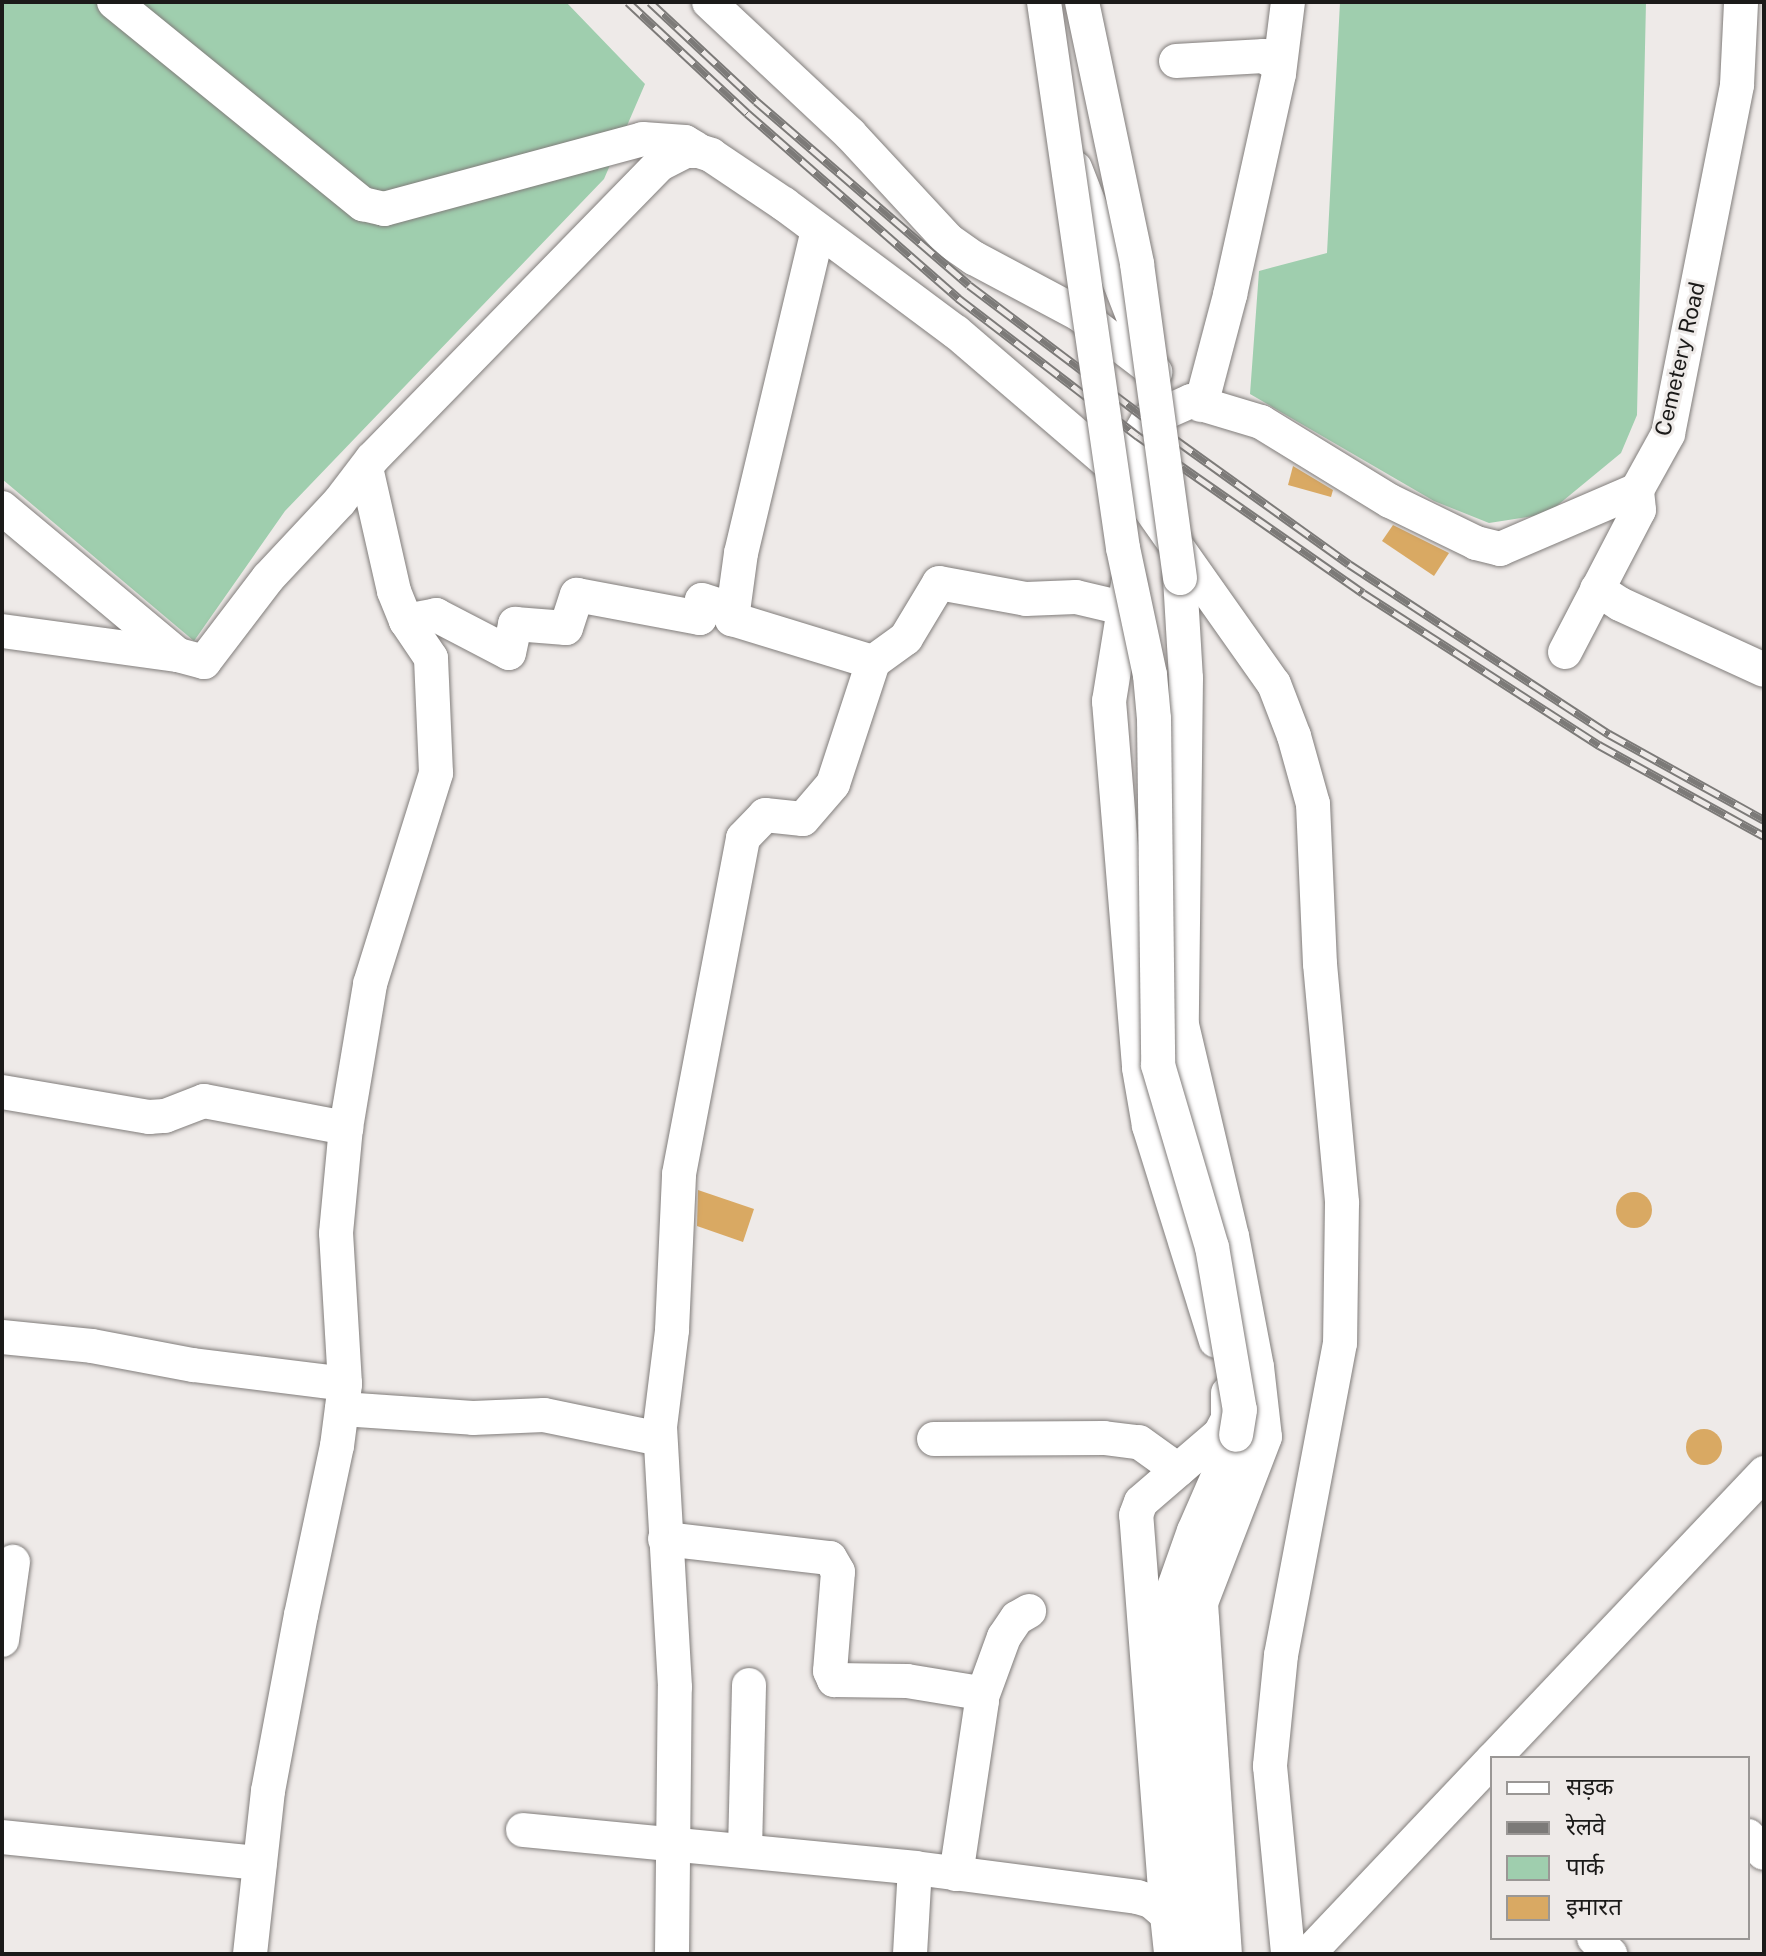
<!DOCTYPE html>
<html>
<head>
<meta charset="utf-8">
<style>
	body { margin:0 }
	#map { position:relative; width:1766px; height:1956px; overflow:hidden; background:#eeeae8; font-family:"Public Sans","Noto Sans Devanagari",sans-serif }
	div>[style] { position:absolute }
	.green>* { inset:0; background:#9fceae }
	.building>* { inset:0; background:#d9a963 }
	.round { border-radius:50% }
	.roads { filter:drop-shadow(0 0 2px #817d7b) drop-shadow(0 0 2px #817d7b) }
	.minor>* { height:34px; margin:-17px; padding:0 17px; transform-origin:17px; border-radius:17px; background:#fff }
	.rail>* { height:9px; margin-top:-4.5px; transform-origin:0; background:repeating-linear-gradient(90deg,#eeeae8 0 18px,#7c7a78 0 36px); box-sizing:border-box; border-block:2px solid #7c7a78 }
	.bridges { filter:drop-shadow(0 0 2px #817d7b) drop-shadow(0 0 2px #817d7b) }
	.minor-bridge>* { height:34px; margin:-17px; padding:0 17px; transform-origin:17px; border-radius:17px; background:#fff }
	span { translate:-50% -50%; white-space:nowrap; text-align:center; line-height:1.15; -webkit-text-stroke:6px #eeeae8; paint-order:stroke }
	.street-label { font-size:22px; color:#1b1a19 }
	.frame { position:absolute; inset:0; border:4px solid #1b1a19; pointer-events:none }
	.legend { position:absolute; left:1490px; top:1756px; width:260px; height:184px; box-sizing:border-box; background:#eeeae8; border:2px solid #9a9795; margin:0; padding:10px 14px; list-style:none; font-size:24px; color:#1b1a19 }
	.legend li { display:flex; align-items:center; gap:16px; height:40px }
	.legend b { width:40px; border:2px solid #9a9795 }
</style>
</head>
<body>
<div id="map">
	<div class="green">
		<div style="clip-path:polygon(2px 2px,566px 2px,645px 84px,604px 179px,285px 511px,194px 641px,2px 479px)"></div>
		<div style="clip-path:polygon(1340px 2px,1646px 2px,1637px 415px,1621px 453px,1547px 514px,1489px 523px,1434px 501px,1250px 394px,1259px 271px,1327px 253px)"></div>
	</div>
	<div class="building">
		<div style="clip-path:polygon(1293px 466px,1333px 490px,1331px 497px,1288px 485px)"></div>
		<div style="clip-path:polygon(1393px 525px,1449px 553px,1434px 576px,1382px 541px)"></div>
		<div style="clip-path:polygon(698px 1190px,754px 1209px,743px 1242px,697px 1226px)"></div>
		<div class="round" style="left:1616px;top:1192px;width:36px;height:36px"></div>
		<div class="round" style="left:1686px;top:1429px;width:36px;height:36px"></div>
	</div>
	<div class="roads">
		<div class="minor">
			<div style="left:114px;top:2px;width:321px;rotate:39.1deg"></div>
			<div style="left:363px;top:204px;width:22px;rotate:13deg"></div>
			<div style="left:384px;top:209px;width:268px;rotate:-15.1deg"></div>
			<div style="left:643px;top:139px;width:42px;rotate:4.1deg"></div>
			<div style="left:685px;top:142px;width:12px;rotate:31deg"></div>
			<div style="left:709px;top:2px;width:193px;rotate:43.1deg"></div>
			<div style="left:850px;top:134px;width:144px;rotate:47.2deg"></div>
			<div style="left:948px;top:240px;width:32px;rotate:35deg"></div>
			<div style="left:974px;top:258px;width:119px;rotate:28.1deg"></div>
			<div style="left:1079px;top:314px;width:96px;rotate:37.3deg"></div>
			<div style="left:1176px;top:61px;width:88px;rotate:-3.3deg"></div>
			<div style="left:1264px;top:56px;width:17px;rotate:33deg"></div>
			<div style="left:1075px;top:168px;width:178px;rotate:68.6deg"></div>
			<div style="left:818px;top:230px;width:332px;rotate:103.4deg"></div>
			<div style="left:741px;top:553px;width:67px;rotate:97.8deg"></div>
			<div style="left:732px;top:619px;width:147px;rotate:17deg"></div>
			<div style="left:1201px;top:405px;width:114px;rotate:-75.2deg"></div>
			<div style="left:1230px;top:295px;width:226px;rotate:-77.5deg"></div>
			<div style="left:1279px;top:74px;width:73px;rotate:-82.9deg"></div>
			<div style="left:1132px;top:483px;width:37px;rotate:-88deg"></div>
			<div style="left:1133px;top:446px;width:30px;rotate:-60deg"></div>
			<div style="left:1148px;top:420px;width:47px;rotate:-23.8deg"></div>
			<div style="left:1191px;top:401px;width:73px;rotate:16.7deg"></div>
			<div style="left:1261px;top:422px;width:151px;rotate:31.5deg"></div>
			<div style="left:1390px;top:501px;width:96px;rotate:26deg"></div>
			<div style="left:1476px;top:543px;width:25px;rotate:14deg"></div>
			<div style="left:1500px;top:549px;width:149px;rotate:-23.3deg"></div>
			<div style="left:1637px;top:490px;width:64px;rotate:-61deg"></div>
			<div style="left:1668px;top:434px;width:356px;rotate:-78.8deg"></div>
			<div style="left:1737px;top:85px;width:83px;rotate:-87.2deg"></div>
			<div style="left:2px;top:508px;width:229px;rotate:39.9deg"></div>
			<div style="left:178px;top:655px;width:27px;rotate:15deg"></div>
			<div style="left:204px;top:662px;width:106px;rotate:-52.7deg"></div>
			<div style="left:268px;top:578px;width:105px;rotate:-46.9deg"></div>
			<div style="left:340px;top:501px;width:53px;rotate:-52.7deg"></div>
			<div style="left:372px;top:459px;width:412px;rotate:-45.7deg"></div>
			<div style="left:660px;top:164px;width:28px;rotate:-27deg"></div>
			<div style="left:685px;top:151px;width:14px"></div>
			<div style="left:699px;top:151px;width:13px;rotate:18deg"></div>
			<div style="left:711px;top:155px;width:88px;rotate:33.9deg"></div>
			<div style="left:784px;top:204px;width:214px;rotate:36.7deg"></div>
			<div style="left:956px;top:332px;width:232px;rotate:40.6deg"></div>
			<div style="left:1132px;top:483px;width:246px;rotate:54.8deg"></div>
			<div style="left:1274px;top:684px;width:56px;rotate:69deg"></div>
			<div style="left:1294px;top:736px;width:71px;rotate:74.4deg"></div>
			<div style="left:1313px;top:804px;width:160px;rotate:87.5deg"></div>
			<div style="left:1320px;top:964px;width:240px;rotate:84.7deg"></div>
			<div style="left:1342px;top:1203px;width:140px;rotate:90.8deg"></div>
			<div style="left:1340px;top:1343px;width:318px;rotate:100.7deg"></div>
			<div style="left:1281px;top:1655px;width:112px;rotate:95.7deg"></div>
			<div style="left:1270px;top:1766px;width:189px;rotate:84.5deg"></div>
			<div style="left:1180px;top:578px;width:100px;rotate:86.6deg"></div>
			<div style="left:1186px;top:678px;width:347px;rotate:90.7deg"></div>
			<div style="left:1182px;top:1025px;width:217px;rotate:76.7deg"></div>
			<div style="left:1232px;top:1236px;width:133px;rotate:79.2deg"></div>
			<div style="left:1257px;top:1367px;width:70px;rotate:83.5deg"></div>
			<div style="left:1265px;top:1437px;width:178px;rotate:111.1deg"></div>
			<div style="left:1201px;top:1603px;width:352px;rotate:86.1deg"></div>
			<div style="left:1128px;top:584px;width:119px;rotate:99.2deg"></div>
			<div style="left:1109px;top:701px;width:368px;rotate:85.3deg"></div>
			<div style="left:1139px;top:1068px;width:59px;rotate:80.2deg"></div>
			<div style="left:1149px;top:1126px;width:225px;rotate:72.7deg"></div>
			<div style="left:1597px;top:589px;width:27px;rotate:33deg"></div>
			<div style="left:1620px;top:604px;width:158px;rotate:24.6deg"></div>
			<div style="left:406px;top:621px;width:31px;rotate:-11deg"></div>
			<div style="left:436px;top:615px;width:82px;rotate:27.5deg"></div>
			<div style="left:509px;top:653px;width:30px;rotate:-78deg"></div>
			<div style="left:515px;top:624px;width:51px;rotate:4.5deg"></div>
			<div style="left:566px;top:628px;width:35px;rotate:-72deg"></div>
			<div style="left:577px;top:595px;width:125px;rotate:10.6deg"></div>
			<div style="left:700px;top:618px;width:18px;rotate:-84deg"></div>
			<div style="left:702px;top:600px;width:33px;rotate:18deg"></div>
			<div style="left:2px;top:631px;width:178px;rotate:7.8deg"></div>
			<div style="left:1565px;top:652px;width:160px;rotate:-62.5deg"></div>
			<div style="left:1639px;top:510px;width:20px;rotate:-96deg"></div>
			<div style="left:2px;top:1092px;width:149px;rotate:9.7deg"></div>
			<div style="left:149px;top:1117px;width:16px;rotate:-4deg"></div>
			<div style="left:165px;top:1116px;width:42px;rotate:-21deg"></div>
			<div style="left:204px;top:1101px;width:145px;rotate:10.8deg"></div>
			<div style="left:2px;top:1337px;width:90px;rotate:5.7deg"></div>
			<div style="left:92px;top:1346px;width:103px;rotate:10.7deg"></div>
			<div style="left:193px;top:1365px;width:153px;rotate:7.1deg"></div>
			<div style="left:342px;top:1409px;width:131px;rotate:3.9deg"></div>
			<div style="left:473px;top:1418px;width:71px;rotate:-2.4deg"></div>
			<div style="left:544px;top:1415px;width:118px;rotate:11.7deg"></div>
			<div style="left:934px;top:1439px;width:170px;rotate:-0.3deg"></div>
			<div style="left:1104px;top:1438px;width:35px;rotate:7deg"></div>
			<div style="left:1139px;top:1442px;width:48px;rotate:35.7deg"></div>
			<div style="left:665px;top:1539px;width:166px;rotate:6.6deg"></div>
			<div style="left:830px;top:1558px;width:16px;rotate:60deg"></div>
			<div style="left:838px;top:1572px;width:99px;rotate:94.6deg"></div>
			<div style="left:830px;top:1671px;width:10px;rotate:66deg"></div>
			<div style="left:834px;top:1680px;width:73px;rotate:0.8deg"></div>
			<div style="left:907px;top:1681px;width:74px;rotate:9.3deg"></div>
			<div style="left:980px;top:1693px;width:8px;rotate:76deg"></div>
			<div style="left:982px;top:1701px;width:175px;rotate:98.5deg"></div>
			<div style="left:2px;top:1640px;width:79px;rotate:-82deg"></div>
			<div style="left:982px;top:1697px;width:64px;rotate:-69.9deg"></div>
			<div style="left:1004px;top:1637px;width:23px;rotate:-56deg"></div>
			<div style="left:1017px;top:1618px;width:14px;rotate:-30deg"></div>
			<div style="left:1494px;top:1758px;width:393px;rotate:-46.5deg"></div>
			<div style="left:523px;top:1830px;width:394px;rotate:5.5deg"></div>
			<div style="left:915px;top:1868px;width:224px;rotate:7.4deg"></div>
			<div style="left:1137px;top:1897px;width:15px;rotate:16deg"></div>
			<div style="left:1151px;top:1901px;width:21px;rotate:41deg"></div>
			<div style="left:1167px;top:1915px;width:39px;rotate:84deg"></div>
			<div style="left:1748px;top:1836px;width:23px;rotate:47deg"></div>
			<div style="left:2px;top:1837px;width:259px;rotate:5.8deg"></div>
			<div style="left:745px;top:1850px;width:165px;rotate:-88.6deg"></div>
			<div style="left:1167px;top:1915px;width:401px;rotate:-94.4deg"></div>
			<div style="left:1136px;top:1515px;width:14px;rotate:-69deg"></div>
			<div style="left:1141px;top:1502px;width:104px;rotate:-40.7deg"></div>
			<div style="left:1220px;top:1434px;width:17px;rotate:-62deg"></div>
			<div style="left:1228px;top:1419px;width:26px;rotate:-90deg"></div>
			<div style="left:1594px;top:1938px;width:23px;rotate:45deg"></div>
			<div style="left:250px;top:1954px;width:164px;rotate:-83.7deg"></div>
			<div style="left:268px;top:1791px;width:179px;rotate:-79.4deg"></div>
			<div style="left:301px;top:1615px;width:173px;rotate:-78deg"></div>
			<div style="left:337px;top:1446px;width:63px;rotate:-82.6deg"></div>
			<div style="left:345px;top:1384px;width:151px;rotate:-93.4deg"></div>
			<div style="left:336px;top:1233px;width:105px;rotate:-84.6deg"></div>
			<div style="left:346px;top:1128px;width:146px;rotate:-80.5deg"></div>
			<div style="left:370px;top:984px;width:221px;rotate:-72.6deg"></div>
			<div style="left:436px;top:773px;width:115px;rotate:-92.5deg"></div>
			<div style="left:431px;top:658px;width:45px;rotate:-124deg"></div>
			<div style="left:406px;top:621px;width:32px;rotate:-112deg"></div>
			<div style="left:394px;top:591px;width:126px;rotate:-102.8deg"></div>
			<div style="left:672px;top:1954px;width:267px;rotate:-89.4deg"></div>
			<div style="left:675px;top:1687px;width:260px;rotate:-93.3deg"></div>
			<div style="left:660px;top:1427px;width:98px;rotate:-82.9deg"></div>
			<div style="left:672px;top:1330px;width:156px;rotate:-87.4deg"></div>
			<div style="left:679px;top:1174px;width:342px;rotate:-79.2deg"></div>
			<div style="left:743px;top:838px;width:32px;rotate:-46deg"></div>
			<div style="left:765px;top:815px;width:38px;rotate:6deg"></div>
			<div style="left:803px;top:819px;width:46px;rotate:-49.4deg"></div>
			<div style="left:833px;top:784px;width:128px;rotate:-71.8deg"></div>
			<div style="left:873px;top:662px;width:41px;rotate:-36deg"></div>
			<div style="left:906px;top:638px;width:64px;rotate:-59deg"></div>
			<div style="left:939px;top:583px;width:88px;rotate:10.4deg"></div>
			<div style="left:1026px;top:599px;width:50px;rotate:-2.3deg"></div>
			<div style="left:1076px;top:597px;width:48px;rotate:13.2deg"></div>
			<div style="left:910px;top:1954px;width:86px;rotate:-86.7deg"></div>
			<div style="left:1195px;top:1954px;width:362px;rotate:-93.6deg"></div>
			<div style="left:1172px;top:1593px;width:66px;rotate:-70.5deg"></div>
			<div style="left:1194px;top:1531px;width:105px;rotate:-66.4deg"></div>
			<div style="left:1308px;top:1954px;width:267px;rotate:-46.5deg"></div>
		</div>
	</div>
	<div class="rail">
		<div style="left:628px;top:2px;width:163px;rotate:43deg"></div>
		<div style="left:747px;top:113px;width:281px;rotate:41.2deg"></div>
		<div style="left:958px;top:298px;width:227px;rotate:37.5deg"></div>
		<div style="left:1138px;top:436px;width:274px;rotate:34.9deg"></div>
		<div style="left:1363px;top:593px;width:281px;rotate:32.8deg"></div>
		<div style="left:1599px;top:745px;width:188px;rotate:28.9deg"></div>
		<div style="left:650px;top:2px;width:145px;rotate:43deg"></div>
		<div style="left:756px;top:101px;width:281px;rotate:40.8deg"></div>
		<div style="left:969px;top:285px;width:224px;rotate:37deg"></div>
		<div style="left:1148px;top:420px;width:247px;rotate:35.6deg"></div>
		<div style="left:1349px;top:564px;width:311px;rotate:33.2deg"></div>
		<div style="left:1609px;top:734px;width:177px;rotate:29deg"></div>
	</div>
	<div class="bridges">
		<div class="minor-bridge">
			<div style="left:1044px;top:2px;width:552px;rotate:81.77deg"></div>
			<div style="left:1123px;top:548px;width:130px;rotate:78deg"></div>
			<div style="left:1150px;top:675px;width:44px;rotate:84.8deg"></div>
			<div style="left:1154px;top:719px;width:346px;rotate:89.3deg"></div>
			<div style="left:1158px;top:1065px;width:190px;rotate:73.5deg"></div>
			<div style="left:1212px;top:1247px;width:165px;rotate:80.3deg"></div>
			<div style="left:1240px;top:1410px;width:25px;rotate:99deg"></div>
			<div style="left:1082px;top:2px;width:268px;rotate:78.1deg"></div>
			<div style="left:1137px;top:264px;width:317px;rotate:82.2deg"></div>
		</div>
	</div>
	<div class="street-label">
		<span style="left:1680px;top:359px;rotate:-77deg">Cemetery Road</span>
	</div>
	<div class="frame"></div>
	<ul class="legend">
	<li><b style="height:10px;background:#fff"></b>सड़क</li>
	<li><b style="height:10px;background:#7c7a78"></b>रेलवे</li>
	<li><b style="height:22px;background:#9fceae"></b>पार्क</li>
	<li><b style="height:22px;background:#d9a963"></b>इमारत</li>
	</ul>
</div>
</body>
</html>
